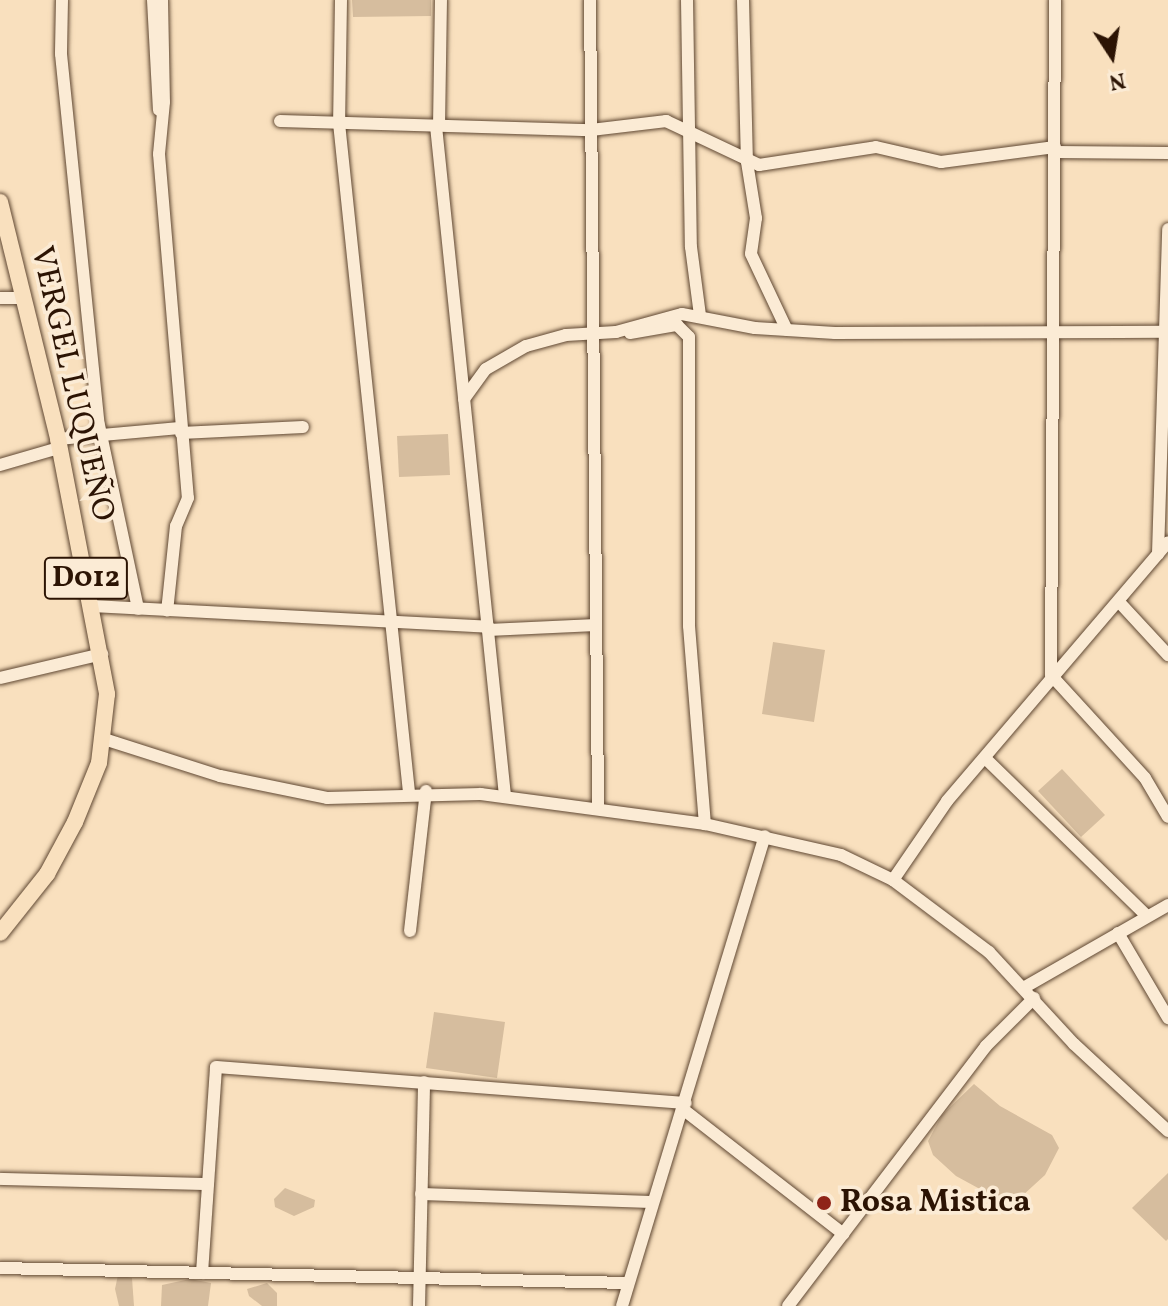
<!DOCTYPE html>
<html>
<head>
<meta charset="utf-8">
<style>
	body { margin:0 }
	#map { position:relative; width:1168px; height:1306px; overflow:hidden; background:#f9e0be; font-family:Vollkorn,serif }
	div>[style] { position:absolute }
	.green>* { inset:0; background:#d6bd9e }
	.roads { filter:drop-shadow(0 0 2px #5f4732) drop-shadow(0 0 2px #5f4732) }
	.minor>* { height:12px; margin:-6px; padding:0 6px; transform-origin:6px; border-radius:6px; background:#fbebd5 }
	.major>* { height:16px; margin:-8px; padding:0 8px; transform-origin:8px; border-radius:8px; background:#f9e0be }
	.dots>* { width:22px; height:22px; translate:-50% -50%; box-sizing:border-box; border:4px solid #fbebd5; border-radius:50% }
	span { translate:-50% -50%; white-space:nowrap; text-align:center; line-height:1.15; -webkit-text-stroke:7px #fbebd5; paint-order:stroke }
	.shield-label span { padding:2px 6px; background:#fbebd5; border:2px solid; border-radius:6px; -webkit-text-stroke-width:0 }
	.shield-label { font-size:30px; color:#2c1404; font-weight:700 }
	.street-label { font-size:32px; color:#2c1404 }
	.poi-label { font-size:32px; color:#2c1404; font-weight:700 }
	.left { translate:0 -50%; text-align:left }
	.north { position:absolute; left:1072px; top:16px; width:80px; height:80px; -webkit-text-stroke:6px #fbebd5; paint-order:stroke; rotate:168deg; font-size:22px; font-weight:700; line-height:32px; text-align:center; color:#2c1404 }
	.north::after { content:''; display:block; margin:auto; width:28px; height:36px; background:#2c1404; clip-path:polygon(50% 0,100% 100%,50% 72%,0 100%) }
</style>
</head>
<body>
<div id="map">
	<div class="green">
		<div style="clip-path:polygon(352px 0,431px 0,431px 16px,353px 17px)"></div>
		<div style="clip-path:polygon(448px 434px,450px 475px,399px 477px,397px 436px)"></div>
		<div style="clip-path:polygon(773px 642px,825px 650px,814px 722px,762px 714px)"></div>
		<div style="clip-path:polygon(1062px 769px,1105px 815px,1081px 837px,1038px 791px)"></div>
		<div style="clip-path:polygon(434px 1012px,505px 1022px,497px 1078px,426px 1068px)"></div>
		<div style="clip-path:polygon(974px 1084px,1000px 1106px,1052px 1135px,1059px 1148px,1045px 1175px,1011px 1206px,956px 1176px,933px 1155px,928px 1141px,942px 1115px)"></div>
		<div style="clip-path:polygon(1168px 1173px,1168px 1239px,1166px 1241px,1132px 1208px)"></div>
		<div style="clip-path:polygon(285px 1188px,315px 1200px,314px 1207px,294px 1216px,275px 1207px,274px 1199px)"></div>
		<div style="clip-path:polygon(118px 1275px,132px 1278px,134px 1306px,119px 1306px,115px 1289px)"></div>
		<div style="clip-path:polygon(190px 1279px,211px 1283px,208px 1306px,161px 1306px,162px 1285px)"></div>
		<div style="clip-path:polygon(267px 1283px,277px 1293px,277px 1306px,262px 1306px,249px 1296px,247px 1289px)"></div>
	</div>
	<div class="roads">
		<div class="minor">
			<div style="left:62px;top:0;width:54px;rotate:91.1deg"></div>
			<div style="left:61px;top:54px;width:373px;rotate:84.2deg"></div>
			<div style="left:99px;top:425px;width:188px;rotate:78deg"></div>
			<div style="left:153px;top:0;width:110px;rotate:86.9deg"></div>
			<div style="left:162px;top:0;width:102px;rotate:88.9deg"></div>
			<div style="left:164px;top:102px;width:52px;rotate:95.5deg"></div>
			<div style="left:159px;top:154px;width:345px;rotate:85.2deg"></div>
			<div style="left:188px;top:498px;width:30px;rotate:113deg"></div>
			<div style="left:176px;top:526px;width:85px;rotate:96deg"></div>
			<div style="left:341px;top:0;width:123px;rotate:90.9deg"></div>
			<div style="left:339px;top:123px;width:673px;rotate:84.03deg"></div>
			<div style="left:590px;top:0;width:808px;rotate:89.43deg"></div>
			<div style="left:687px;top:0;width:247px;rotate:89.1deg"></div>
			<div style="left:691px;top:247px;width:69px;rotate:82.5deg"></div>
			<div style="left:743px;top:0;width:162px;rotate:88.6deg"></div>
			<div style="left:747px;top:162px;width:57px;rotate:80.9deg"></div>
			<div style="left:756px;top:218px;width:36px;rotate:98deg"></div>
			<div style="left:751px;top:254px;width:84px;rotate:64.7deg"></div>
			<div style="left:1055px;top:0;width:675px;rotate:90.34deg"></div>
			<div style="left:1051px;top:675px;width:139px;rotate:47.6deg"></div>
			<div style="left:1145px;top:778px;width:45px;rotate:59.5deg"></div>
			<div style="left:280px;top:121px;width:311px;rotate:1.7deg"></div>
			<div style="left:591px;top:130px;width:76px;rotate:-6.8deg"></div>
			<div style="left:666px;top:121px;width:103px;rotate:25.3deg"></div>
			<div style="left:759px;top:165px;width:118px;rotate:-8.7deg"></div>
			<div style="left:876px;top:147px;width:67px;rotate:13deg"></div>
			<div style="left:941px;top:162px;width:115px;rotate:-7.5deg"></div>
			<div style="left:436px;top:126px;width:674px;rotate:84.12deg"></div>
			<div style="left:439px;top:126px;width:126px;rotate:-89.1deg"></div>
			<div style="left:1055px;top:152px;width:113px;rotate:0.5deg"></div>
			<div style="left:0;top:298px;width:24px"></div>
			<div style="left:630px;top:333px;width:48px;rotate:-9.7deg"></div>
			<div style="left:677px;top:325px;width:17px;rotate:45deg"></div>
			<div style="left:689px;top:337px;width:289px;rotate:90deg"></div>
			<div style="left:689px;top:626px;width:199px;rotate:85.4deg"></div>
			<div style="left:464px;top:399px;width:37px;rotate:-54deg"></div>
			<div style="left:486px;top:369px;width:46px;rotate:-29.9deg"></div>
			<div style="left:526px;top:346px;width:41px;rotate:-15.4deg"></div>
			<div style="left:566px;top:335px;width:50px;rotate:-3.4deg"></div>
			<div style="left:616px;top:332px;width:68px;rotate:-15.3deg"></div>
			<div style="left:682px;top:314px;width:74px;rotate:10.9deg"></div>
			<div style="left:755px;top:328px;width:80px;rotate:3.6deg"></div>
			<div style="left:835px;top:333px;width:330px;rotate:-0.2deg"></div>
			<div style="left:181px;top:433px;width:122px;rotate:-2.8deg"></div>
			<div style="left:58px;top:439px;width:122px;rotate:-5.2deg"></div>
			<div style="left:0;top:465px;width:61px;rotate:-16.1deg"></div>
			<div style="left:1158px;top:554px;width:325px;rotate:-88.2deg"></div>
			<div style="left:1120px;top:603px;width:71px;rotate:47.3deg"></div>
			<div style="left:92px;top:606px;width:397px;rotate:3deg"></div>
			<div style="left:488px;top:630px;width:108px;rotate:-2.7deg"></div>
			<div style="left:0;top:678px;width:105px;rotate:-13.2deg"></div>
			<div style="left:104px;top:739px;width:122px;rotate:17.7deg"></div>
			<div style="left:220px;top:776px;width:109px;rotate:11.6deg"></div>
			<div style="left:327px;top:798px;width:154px;rotate:-1.5deg"></div>
			<div style="left:481px;top:794px;width:226px;rotate:7.6deg"></div>
			<div style="left:705px;top:824px;width:139px;rotate:12.8deg"></div>
			<div style="left:841px;top:855px;width:58px;rotate:25.7deg"></div>
			<div style="left:893px;top:880px;width:120px;rotate:36.9deg"></div>
			<div style="left:989px;top:952px;width:125px;rotate:47.3deg"></div>
			<div style="left:1074px;top:1044px;width:128px;rotate:42.8deg"></div>
			<div style="left:985px;top:758px;width:226px;rotate:44.3deg"></div>
			<div style="left:893px;top:880px;width:96px;rotate:-55.6deg"></div>
			<div style="left:947px;top:801px;width:340px;rotate:-49.5deg"></div>
			<div style="left:410px;top:931px;width:141px;rotate:-83.5deg"></div>
			<div style="left:1118px;top:933px;width:99px;rotate:59.5deg"></div>
			<div style="left:1025px;top:987px;width:165px;rotate:-29.8deg"></div>
			<div style="left:684px;top:1110px;width:202px;rotate:37.9deg"></div>
			<div style="left:0;top:1179px;width:208px;rotate:1.4deg"></div>
			<div style="left:421px;top:1194px;width:231px;rotate:2deg"></div>
			<div style="left:0;top:1268px;width:626px;rotate:1.37deg"></div>
			<div style="left:202px;top:1273px;width:206px;rotate:-86.1deg"></div>
			<div style="left:216px;top:1067px;width:471px;rotate:4.4deg"></div>
			<div style="left:419px;top:1306px;width:224px;rotate:-88.7deg"></div>
			<div style="left:622px;top:1306px;width:491px;rotate:-73.1deg"></div>
			<div style="left:788px;top:1306px;width:327px;rotate:-52.7deg"></div>
			<div style="left:986px;top:1046px;width:68px;rotate:-45deg"></div>
		</div>
		<div class="major">
			<div style="left:0;top:202px;width:244px;rotate:76.2deg"></div>
			<div style="left:58px;top:439px;width:260px;rotate:79.1deg"></div>
			<div style="left:107px;top:694px;width:69px;rotate:96.6deg"></div>
			<div style="left:99px;top:763px;width:64px;rotate:112.1deg"></div>
			<div style="left:75px;top:822px;width:59px;rotate:118.3deg"></div>
			<div style="left:47px;top:874px;width:75px;rotate:128.5deg"></div>
		</div>
	</div>
	<div class="dots">
		<div style="left:824px;top:1203px;background:#8f2418"></div>
	</div>
	<div class="shield-label">
		<span style="left:86px;top:578px">D012</span>
	</div>
	<div class="street-label">
		<span style="left:71px;top:384px;rotate:77deg">VERGEL LUQUEÑO</span>
	</div>
	<div class="poi-label">
		<span class="left" style="left:840px;top:1203px">Rosa Mistica</span>
	</div>
	<div class="north">N</div>
</div>
</body>
</html>
